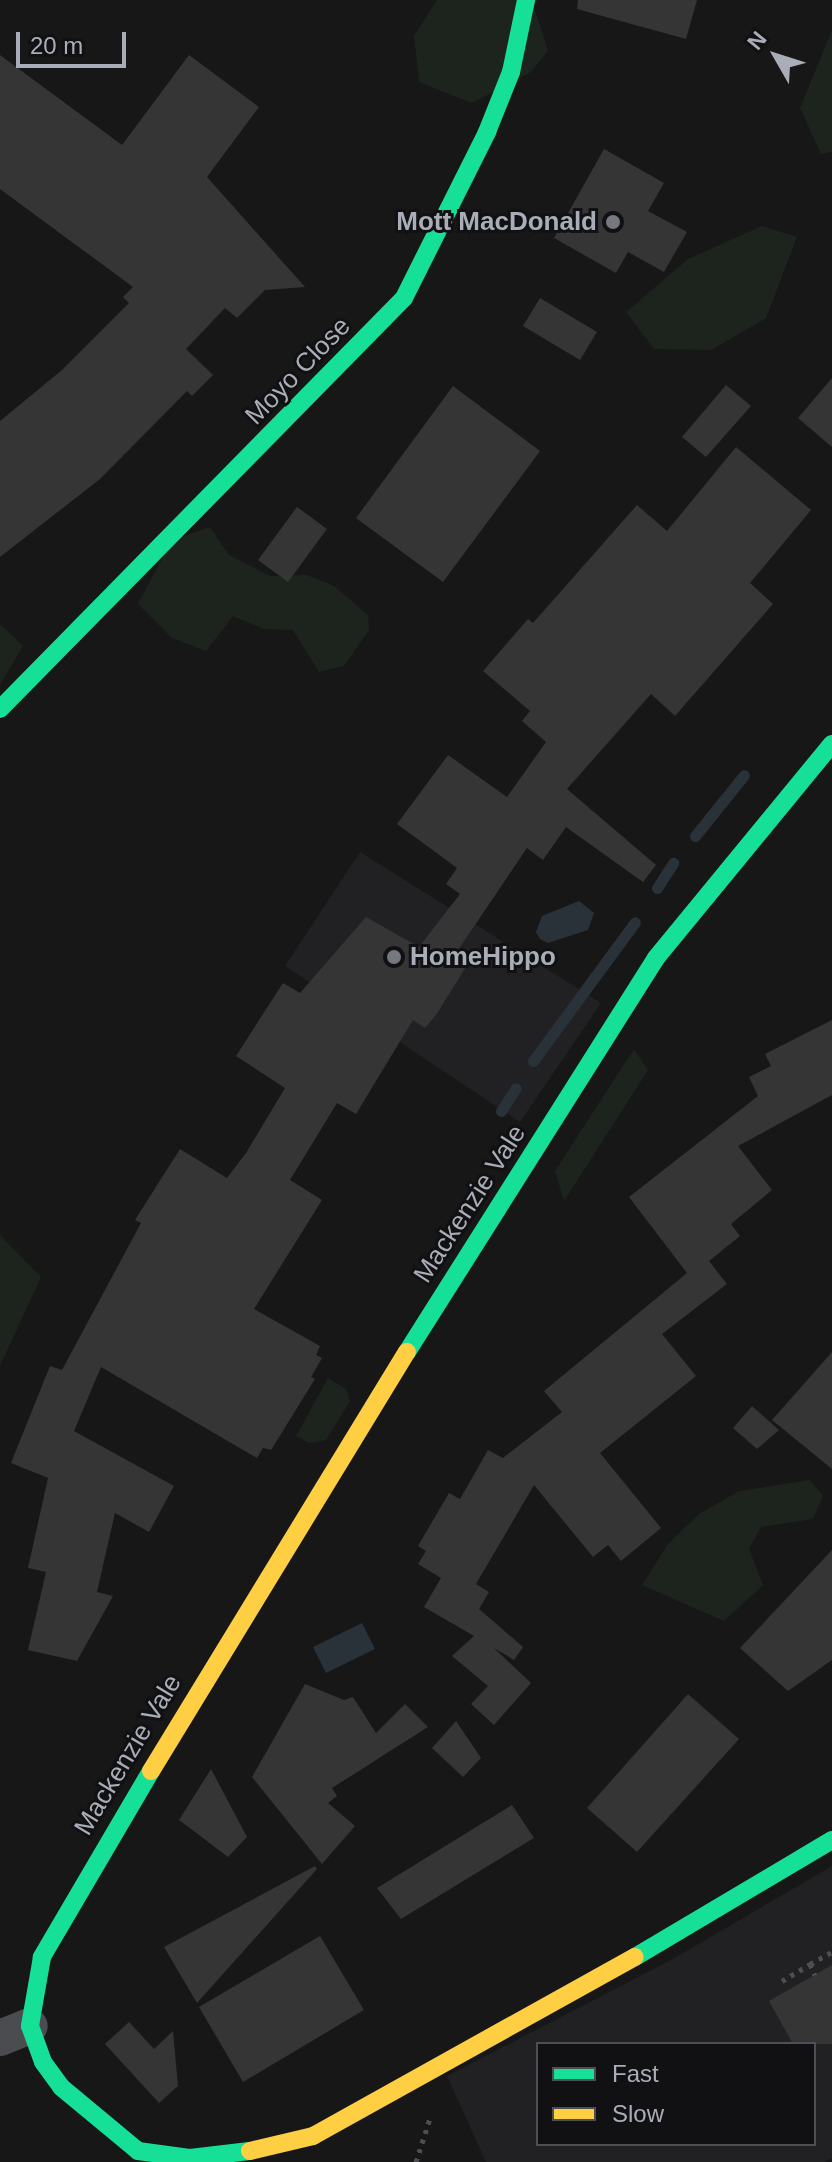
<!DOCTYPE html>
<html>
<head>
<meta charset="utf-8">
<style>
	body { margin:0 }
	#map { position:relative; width:832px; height:2162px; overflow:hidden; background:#171717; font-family:Arial,sans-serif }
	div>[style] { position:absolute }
	.built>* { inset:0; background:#212123 }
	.green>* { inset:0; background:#1d241e }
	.water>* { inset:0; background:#2a3239 }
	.stream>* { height:11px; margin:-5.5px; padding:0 5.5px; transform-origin:5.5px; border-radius:5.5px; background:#2a3239 }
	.building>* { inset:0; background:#353536 }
	.path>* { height:5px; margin-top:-2.5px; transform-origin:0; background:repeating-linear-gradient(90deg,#4d4e52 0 4px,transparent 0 10px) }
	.street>* { height:36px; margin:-18px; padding:0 18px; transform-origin:18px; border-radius:18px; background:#4b4c50 }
	.fast>* { height:18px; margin:-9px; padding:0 9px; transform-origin:9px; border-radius:9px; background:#16e098 }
	.slow>* { height:18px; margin:-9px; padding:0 9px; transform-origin:9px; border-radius:9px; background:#ffcf43 }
	.dots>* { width:22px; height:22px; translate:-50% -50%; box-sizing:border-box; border:4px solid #111113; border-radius:50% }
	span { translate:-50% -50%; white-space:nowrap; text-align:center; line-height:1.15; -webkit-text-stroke:6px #111113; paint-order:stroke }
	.poi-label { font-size:26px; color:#a8adb8; font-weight:700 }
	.right { translate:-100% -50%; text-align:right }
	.left { translate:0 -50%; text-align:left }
	.street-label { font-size:26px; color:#a8adb8 }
	.legend { position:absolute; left:536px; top:2042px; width:280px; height:104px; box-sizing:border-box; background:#111113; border:2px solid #4d4f55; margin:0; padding:10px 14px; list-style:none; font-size:24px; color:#a8adb8 }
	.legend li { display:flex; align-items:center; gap:16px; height:40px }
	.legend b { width:40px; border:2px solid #4d4f55 }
	.north { position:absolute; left:736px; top:16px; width:80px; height:80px; -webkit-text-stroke:6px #111113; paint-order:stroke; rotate:309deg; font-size:22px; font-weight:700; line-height:32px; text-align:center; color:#a8adb8 }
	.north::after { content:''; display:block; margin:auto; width:28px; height:36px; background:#a8adb8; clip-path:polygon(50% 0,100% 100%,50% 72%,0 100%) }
	.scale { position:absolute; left:16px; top:32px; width:110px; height:36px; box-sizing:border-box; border:4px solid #a8adb8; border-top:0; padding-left:10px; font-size:24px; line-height:28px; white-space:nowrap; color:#a8adb8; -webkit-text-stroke:6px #111113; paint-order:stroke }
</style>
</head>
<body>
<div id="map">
	<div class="built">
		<div style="clip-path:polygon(360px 852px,601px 1003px,520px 1122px,285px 966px)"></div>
		<div style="clip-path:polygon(evenodd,832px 1866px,832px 2158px,824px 2162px,486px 2162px,447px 2076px,671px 1960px,832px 1866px,538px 2044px,814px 2044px,814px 2144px,538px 2144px,538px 2044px)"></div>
	</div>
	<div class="green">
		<div style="clip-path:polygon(437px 0,532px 0,548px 51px,531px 72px,472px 103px,419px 82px,414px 36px)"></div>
		<div style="clip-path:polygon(832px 30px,832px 152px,821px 154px,800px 108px)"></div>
		<div style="clip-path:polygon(762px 226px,797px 237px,766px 318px,711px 350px,654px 349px,626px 312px,688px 259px)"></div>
		<div style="clip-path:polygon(210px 527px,229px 555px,270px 576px,307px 575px,334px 586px,368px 615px,369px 630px,344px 666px,319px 672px,293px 630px,264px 629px,233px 616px,206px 651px,172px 638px,138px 604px,172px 540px)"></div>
		<div style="clip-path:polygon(0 624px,23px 646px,0 685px)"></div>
		<div style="clip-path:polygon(634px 1049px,648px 1070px,564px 1201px,555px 1171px)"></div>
		<div style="clip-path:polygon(0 1235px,41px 1277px,0 1366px)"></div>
		<div style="clip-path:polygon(328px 1378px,346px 1389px,350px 1401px,326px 1440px,309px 1443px,296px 1436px)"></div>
		<div style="clip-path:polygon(810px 1480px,823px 1496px,813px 1519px,761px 1527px,749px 1549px,763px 1585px,724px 1621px,642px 1585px,668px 1544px,699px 1514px,739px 1491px)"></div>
	</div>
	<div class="water">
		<div style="clip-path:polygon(579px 901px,594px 913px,588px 930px,548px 943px,540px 939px,536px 932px,542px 916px)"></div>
		<div style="clip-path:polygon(362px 1623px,375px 1649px,326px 1673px,313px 1647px)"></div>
	</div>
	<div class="stream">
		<div style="left:695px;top:836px;width:78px;rotate:-51.2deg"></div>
		<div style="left:657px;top:888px;width:30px;rotate:-57deg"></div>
		<div style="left:533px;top:1061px;width:172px;rotate:-53.7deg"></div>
		<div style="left:501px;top:1111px;width:27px;rotate:-57deg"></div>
	</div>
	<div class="building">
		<div style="clip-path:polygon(578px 0,697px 0,686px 39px,577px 9px)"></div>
		<div style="clip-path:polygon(0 55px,122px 145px,189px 55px,259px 107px,207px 177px,305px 287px,265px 290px,237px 318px,225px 308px,186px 349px,213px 375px,192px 396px,187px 391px,100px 479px,0 557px,0 421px,62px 370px,129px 303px,123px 297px,133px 287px,0 189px)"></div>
		<div style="clip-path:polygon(604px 149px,664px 183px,648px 211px,687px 232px,664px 272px,628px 252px,616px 273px,554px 238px)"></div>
		<div style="clip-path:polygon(540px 298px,597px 332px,580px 360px,523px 326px)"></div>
		<div style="clip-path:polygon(832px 378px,832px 447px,798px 418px)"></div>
		<div style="clip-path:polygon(726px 385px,751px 406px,706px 457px,682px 437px)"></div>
		<div style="clip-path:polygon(453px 386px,540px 451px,443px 582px,356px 518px)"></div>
		<div style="clip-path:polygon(736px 447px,811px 510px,750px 583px,773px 604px,675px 716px,651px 694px,567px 789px,656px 865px,643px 882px,566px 827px,543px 860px,527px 848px,456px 953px,469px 962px,436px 1015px,425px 1028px,413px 1020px,356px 1114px,337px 1103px,290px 1180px,322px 1200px,254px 1309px,320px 1346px,316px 1355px,322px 1358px,311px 1377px,315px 1379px,271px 1450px,263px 1448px,257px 1458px,101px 1367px,74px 1431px,174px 1486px,149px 1532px,115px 1513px,97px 1592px,113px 1596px,77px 1661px,28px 1650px,46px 1572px,28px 1568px,48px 1478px,11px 1463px,50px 1366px,62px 1370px,141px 1223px,135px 1220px,180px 1149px,227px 1178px,246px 1153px,285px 1088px,236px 1056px,283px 983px,300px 993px,366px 917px,419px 947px,460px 894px,446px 884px,457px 868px,397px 824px,448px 755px,507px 797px,546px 742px,522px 721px,530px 711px,483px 671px,528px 619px,533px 623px,637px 505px,667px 531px)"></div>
		<div style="clip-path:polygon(297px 507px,327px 529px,288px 582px,258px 560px)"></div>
		<div style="clip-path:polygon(832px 1020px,832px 1095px,738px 1146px,772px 1190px,731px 1224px,740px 1236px,709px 1261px,727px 1284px,662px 1334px,696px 1376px,600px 1453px,661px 1528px,621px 1561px,608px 1545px,593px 1557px,534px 1485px,476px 1584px,489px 1592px,479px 1609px,523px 1647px,514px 1660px,494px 1648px,531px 1683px,494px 1725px,471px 1704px,488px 1686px,452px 1656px,474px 1636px,424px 1607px,441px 1578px,418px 1564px,426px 1551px,418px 1546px,449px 1493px,460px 1499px,488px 1450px,503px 1458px,562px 1412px,544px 1391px,687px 1273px,629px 1197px,758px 1096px,749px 1077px,771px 1066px,765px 1054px)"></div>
		<div style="clip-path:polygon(832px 1352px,832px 1469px,772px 1420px)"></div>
		<div style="clip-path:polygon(752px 1406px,779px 1430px,757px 1449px,733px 1428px)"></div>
		<div style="clip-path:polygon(832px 1550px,832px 1660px,788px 1691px,740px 1648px)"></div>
		<div style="clip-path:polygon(305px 1684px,344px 1700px,353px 1697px,376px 1733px,405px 1704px,428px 1727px,332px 1788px,337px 1796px,328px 1803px,355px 1826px,322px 1864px,252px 1777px)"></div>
		<div style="clip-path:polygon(688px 1694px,739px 1739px,637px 1852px,587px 1808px)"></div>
		<div style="clip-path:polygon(456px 1721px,481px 1758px,463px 1777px,432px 1748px)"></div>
		<div style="clip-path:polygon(211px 1769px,247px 1837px,228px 1857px,179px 1820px)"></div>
		<div style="clip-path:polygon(512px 1805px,534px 1838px,401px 1919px,377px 1888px)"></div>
		<div style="clip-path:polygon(315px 1866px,317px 1869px,197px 2003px,164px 1947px)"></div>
		<div style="clip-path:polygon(320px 1936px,364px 2010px,243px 2082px,199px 2007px)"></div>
		<div style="clip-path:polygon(832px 1965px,832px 2044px,793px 2044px,769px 2001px)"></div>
		<div style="clip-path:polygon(129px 2022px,154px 2049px,173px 2031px,178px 2086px,159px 2103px,105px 2044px)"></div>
	</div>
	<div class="path">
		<div style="left:810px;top:1964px;width:25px;rotate:-29deg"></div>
		<div style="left:782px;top:1981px;width:33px;rotate:-31deg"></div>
		<div style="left:810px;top:1964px;width:12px;rotate:66deg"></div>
		<div style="left:416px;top:2162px;width:49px;rotate:-72.3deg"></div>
	</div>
	<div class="street">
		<div style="left:0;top:2038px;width:32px;rotate:-22deg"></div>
	</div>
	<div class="fast">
		<div style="left:0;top:709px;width:576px;rotate:-45.49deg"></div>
		<div style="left:404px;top:298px;width:186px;rotate:-63.4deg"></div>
		<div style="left:487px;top:132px;width:65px;rotate:-68.2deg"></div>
		<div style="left:511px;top:72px;width:74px;rotate:-78.2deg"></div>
		<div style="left:407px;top:1352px;width:466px;rotate:-57.7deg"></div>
		<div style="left:656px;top:958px;width:277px;rotate:-50.6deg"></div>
		<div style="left:151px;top:1771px;width:216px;rotate:120.4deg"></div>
		<div style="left:42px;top:1957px;width:70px;rotate:99.9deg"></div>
		<div style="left:30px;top:2026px;width:38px;rotate:70deg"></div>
		<div style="left:43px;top:2062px;width:31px;rotate:54deg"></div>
		<div style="left:61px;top:2087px;width:100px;rotate:39.7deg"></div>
		<div style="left:138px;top:2151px;width:52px;rotate:7.7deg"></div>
		<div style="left:190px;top:2158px;width:60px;rotate:-6.7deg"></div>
		<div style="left:635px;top:1957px;width:229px;rotate:-30.7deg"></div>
	</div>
	<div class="slow">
		<div style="left:151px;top:1771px;width:491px;rotate:-58.6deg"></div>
		<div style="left:250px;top:2151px;width:65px;rotate:-13.4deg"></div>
		<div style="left:313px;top:2136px;width:368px;rotate:-29.1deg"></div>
	</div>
	<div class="dots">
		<div style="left:613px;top:222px;background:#757880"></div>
		<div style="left:394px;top:957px;background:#757880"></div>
	</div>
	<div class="poi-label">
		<span class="right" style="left:597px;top:222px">Mott MacDonald</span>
		<span class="left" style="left:410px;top:957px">HomeHippo</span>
	</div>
	<div class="street-label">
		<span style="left:298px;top:371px;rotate:-46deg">Moyo Close</span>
		<span style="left:470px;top:1204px;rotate:-57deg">Mackenzie Vale</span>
		<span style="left:128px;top:1755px;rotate:-59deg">Mackenzie Vale</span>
	</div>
	<ul class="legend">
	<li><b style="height:10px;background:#16e098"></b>Fast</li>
	<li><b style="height:10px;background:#ffcf43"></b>Slow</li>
	</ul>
	<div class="north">N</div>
	<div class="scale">20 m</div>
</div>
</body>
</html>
